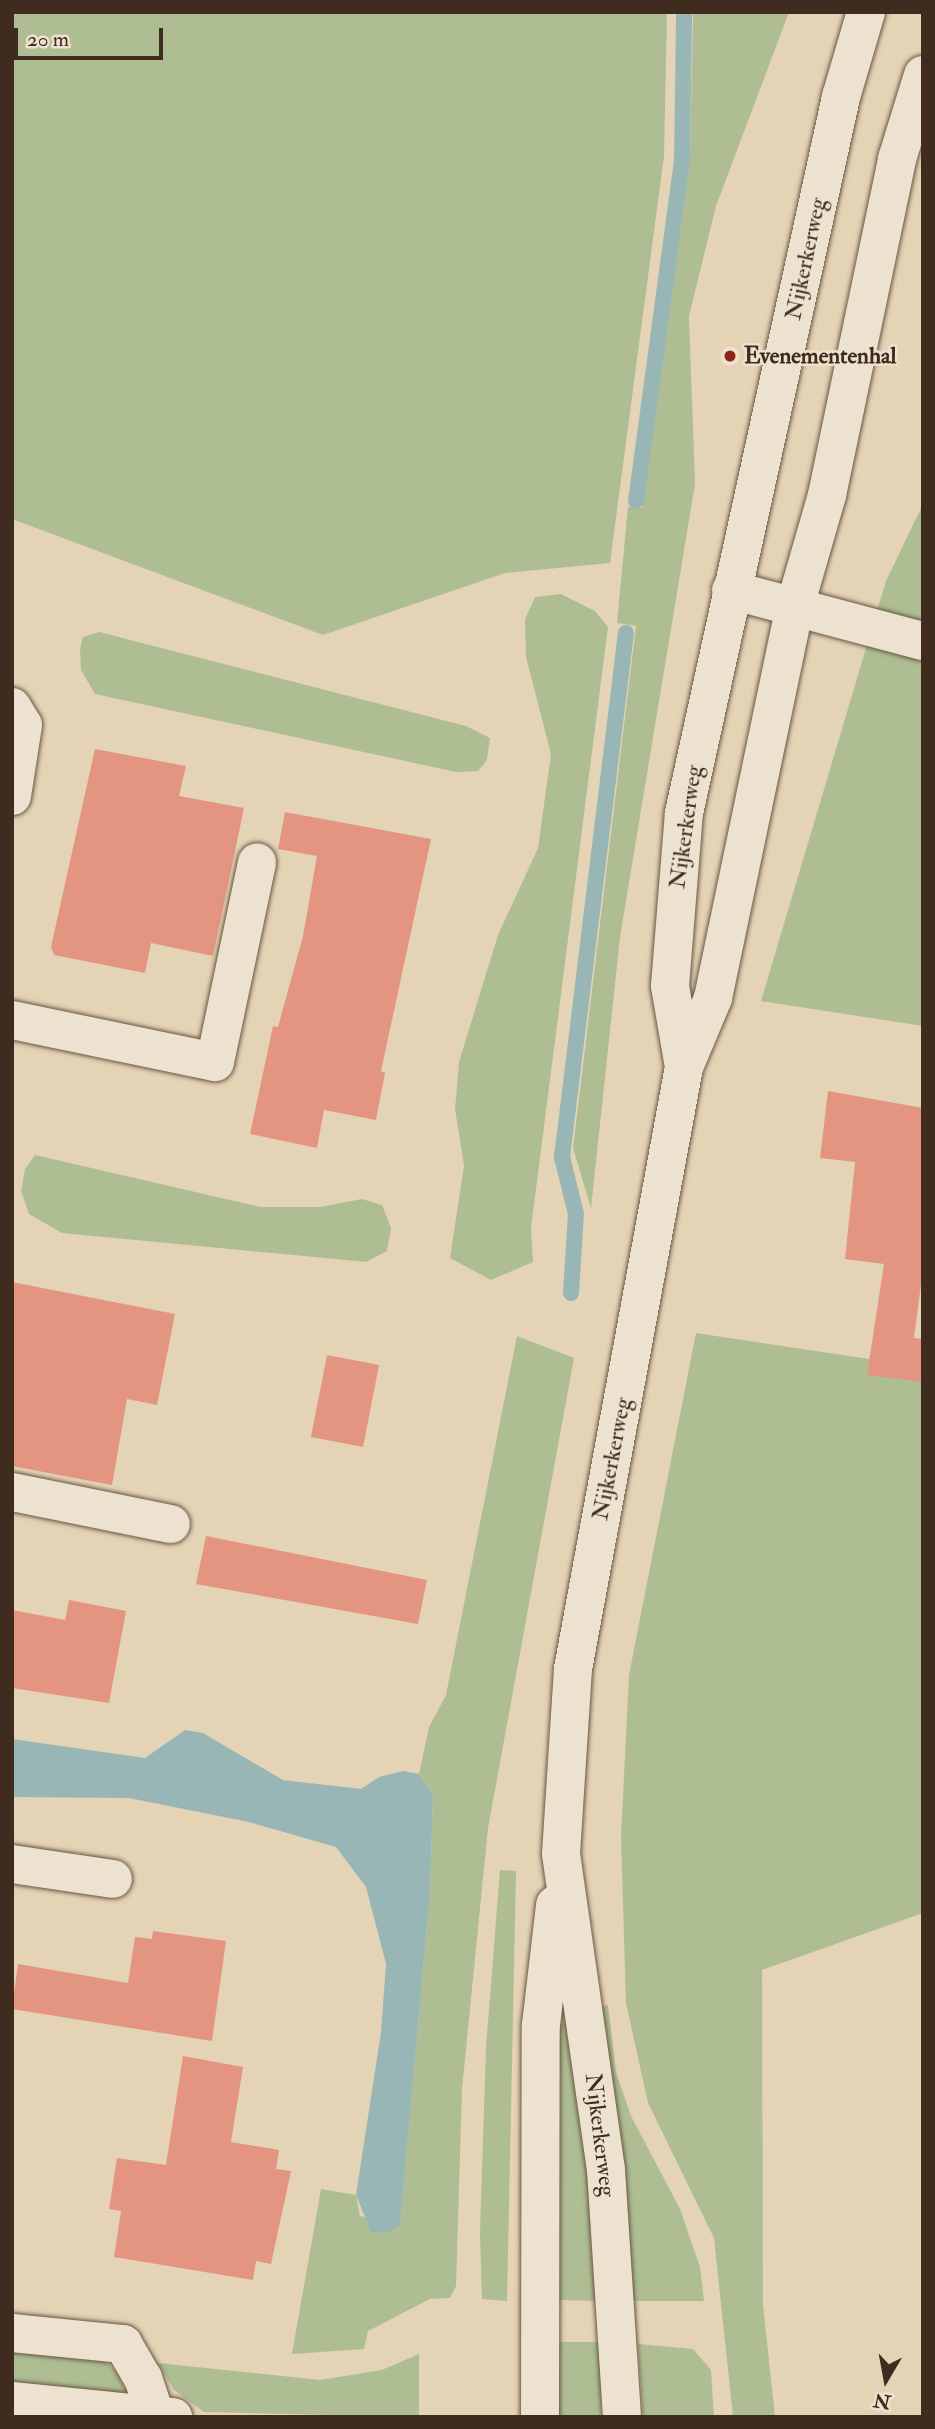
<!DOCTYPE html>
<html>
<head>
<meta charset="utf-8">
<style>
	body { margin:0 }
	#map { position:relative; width:935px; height:2429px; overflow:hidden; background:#e4d3b5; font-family:"IM FELL Double Pica",serif }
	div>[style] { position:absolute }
	.green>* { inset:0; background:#aebe92 }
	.water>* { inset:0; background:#99b6b7 }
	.stream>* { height:16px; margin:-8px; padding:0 8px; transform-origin:8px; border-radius:8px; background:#99b6b7 }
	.building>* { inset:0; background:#e39581 }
	.roads { filter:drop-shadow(0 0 2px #695644) drop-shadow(0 0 2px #695644) }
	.minor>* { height:38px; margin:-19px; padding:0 19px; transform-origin:19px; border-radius:19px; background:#ede2cf }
	.tertiary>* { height:38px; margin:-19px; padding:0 19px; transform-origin:19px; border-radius:19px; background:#ede2cf }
	.dots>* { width:19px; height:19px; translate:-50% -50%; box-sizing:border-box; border:4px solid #ede2cf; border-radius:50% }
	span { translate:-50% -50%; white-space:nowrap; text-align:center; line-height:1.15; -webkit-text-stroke:5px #ede2cf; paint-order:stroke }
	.street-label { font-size:23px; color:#402c1e }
	.poi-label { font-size:23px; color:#402c1e; font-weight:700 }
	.left { translate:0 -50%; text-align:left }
	.frame { position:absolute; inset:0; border:14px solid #402c1e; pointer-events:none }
	.north { position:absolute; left:851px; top:2345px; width:70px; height:70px; -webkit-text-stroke:5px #ede2cf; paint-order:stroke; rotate:190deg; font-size:19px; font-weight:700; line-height:28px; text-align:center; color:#402c1e }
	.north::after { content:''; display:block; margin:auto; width:24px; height:32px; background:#402c1e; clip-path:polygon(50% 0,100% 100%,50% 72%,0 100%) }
	.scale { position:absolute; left:14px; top:28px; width:149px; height:32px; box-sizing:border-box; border:4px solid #402c1e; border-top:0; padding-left:9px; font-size:21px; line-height:24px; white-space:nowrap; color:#402c1e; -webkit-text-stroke:5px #ede2cf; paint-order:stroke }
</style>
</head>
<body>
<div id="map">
	<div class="green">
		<div style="clip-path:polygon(12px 12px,667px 12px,664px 156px,610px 563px,505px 573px,323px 635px,12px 519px)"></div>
		<div style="clip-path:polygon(693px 12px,789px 12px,716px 206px,689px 316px,695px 484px,620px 937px,591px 1208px,573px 1148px,636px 626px,617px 623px,628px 507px,642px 508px,690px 161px)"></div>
		<div style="clip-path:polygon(923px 504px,923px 1026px,761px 1001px,886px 581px)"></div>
		<div style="clip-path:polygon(561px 594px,595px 611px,608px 627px,531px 1228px,533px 1262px,491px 1280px,450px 1258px,464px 1166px,455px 1109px,459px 1062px,498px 935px,538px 848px,551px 754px,526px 657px,525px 619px,535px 597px)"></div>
		<div style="clip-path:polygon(99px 632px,466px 726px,490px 738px,487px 760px,478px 771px,456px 772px,95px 694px,81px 670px,80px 649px,83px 637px)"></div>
		<div style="clip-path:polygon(35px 1155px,260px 1207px,320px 1207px,362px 1199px,382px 1205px,391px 1228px,387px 1251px,366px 1262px,62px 1233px,29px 1214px,21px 1191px,25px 1169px)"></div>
		<div style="clip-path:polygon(696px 1333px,923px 1367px,923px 1913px,762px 1970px,763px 2305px,775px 2417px,733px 2417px,714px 2238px,648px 2103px,626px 2003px,621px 1838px,629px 1675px)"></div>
		<div style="clip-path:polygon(517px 1336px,574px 1358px,488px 1828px,462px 2089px,456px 2286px,450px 2298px,430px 2299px,368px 2331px,364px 2349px,292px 2354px,321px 2189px,356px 2195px,360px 2216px,400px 2225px,430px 1894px,433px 1794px,419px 1774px,429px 1727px,446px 1695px)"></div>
		<div style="clip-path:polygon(500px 1870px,516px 1871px,507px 2301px,482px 2299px,480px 2233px,486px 2048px)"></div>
		<div style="clip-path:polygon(608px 2005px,616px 2072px,631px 2116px,680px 2209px,700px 2267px,704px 2301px,634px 2301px,596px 2009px)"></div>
		<div style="clip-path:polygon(566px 2023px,606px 2301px,554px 2300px,558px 2025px)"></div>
		<div style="clip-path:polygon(553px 2342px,607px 2342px,600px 2417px,555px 2417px)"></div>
		<div style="clip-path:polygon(638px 2344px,693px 2349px,711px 2370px,714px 2417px,643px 2417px)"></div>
		<div style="clip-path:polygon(12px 2349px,101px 2358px,118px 2373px,126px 2394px,12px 2389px)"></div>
		<div style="clip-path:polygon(419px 2354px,419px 2417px,204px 2412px,174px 2390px,158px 2363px,320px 2380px,382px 2370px)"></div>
	</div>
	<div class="water">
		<div style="clip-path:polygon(185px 1730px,203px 1733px,283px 1780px,361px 1789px,379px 1777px,403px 1771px,419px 1774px,433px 1794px,430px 1894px,400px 2225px,388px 2232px,371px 2232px,356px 2195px,381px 2032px,386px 1964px,366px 1887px,336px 1847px,249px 1822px,129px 1798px,12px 1797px,12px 1739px,145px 1758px)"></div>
	</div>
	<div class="stream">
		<div style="left:636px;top:501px;width:342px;rotate:-82.3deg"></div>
		<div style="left:682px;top:162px;width:150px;rotate:-89.2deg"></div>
		<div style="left:571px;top:1293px;width:79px;rotate:-86.4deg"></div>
		<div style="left:576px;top:1214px;width:59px;rotate:-103.8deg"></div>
		<div style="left:562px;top:1157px;width:528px;rotate:-83.04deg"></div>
	</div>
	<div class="building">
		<div style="clip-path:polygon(95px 749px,186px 766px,179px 796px,244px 808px,213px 956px,151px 943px,145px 973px,54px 955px,51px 947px)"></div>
		<div style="clip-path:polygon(285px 812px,431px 839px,381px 1071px,385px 1073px,376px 1120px,324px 1110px,317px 1148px,250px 1134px,273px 1026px,278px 1027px,303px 936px,317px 856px,278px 849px)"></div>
		<div style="clip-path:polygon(828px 1091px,923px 1108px,923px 1269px,914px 1338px,923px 1339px,923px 1382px,867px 1375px,884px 1264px,845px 1259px,855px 1162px,820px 1158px)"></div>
		<div style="clip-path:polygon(12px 1282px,175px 1314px,157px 1405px,127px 1399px,112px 1485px,12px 1466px)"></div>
		<div style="clip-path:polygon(327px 1355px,379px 1365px,363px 1447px,311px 1437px)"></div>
		<div style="clip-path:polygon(206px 1536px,427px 1580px,418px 1624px,196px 1584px)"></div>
		<div style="clip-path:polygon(69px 1600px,126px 1611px,109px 1703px,12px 1688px,12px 1610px,65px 1620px)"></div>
		<div style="clip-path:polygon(153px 1931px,226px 1941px,212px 2041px,12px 2009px,18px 1964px,128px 1983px,135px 1937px,152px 1939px)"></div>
		<div style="clip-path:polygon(183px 2056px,243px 2067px,231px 2142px,279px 2150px,276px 2169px,291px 2171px,271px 2264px,256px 2261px,253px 2280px,114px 2257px,121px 2211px,109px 2209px,117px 2158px,166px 2165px)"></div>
	</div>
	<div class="roads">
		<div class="minor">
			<div style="left:731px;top:590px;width:199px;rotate:14.9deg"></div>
			<div style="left:12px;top:707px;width:21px;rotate:59deg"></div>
			<div style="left:23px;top:725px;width:72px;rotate:98.8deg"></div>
			<div style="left:12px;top:1020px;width:207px;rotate:11.7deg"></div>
			<div style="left:215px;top:1062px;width:204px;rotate:-78.1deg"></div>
			<div style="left:12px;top:1492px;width:162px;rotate:11.4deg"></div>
			<div style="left:12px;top:1864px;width:102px;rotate:8.4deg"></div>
			<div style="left:12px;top:2333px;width:112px;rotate:5.7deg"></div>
			<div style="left:123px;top:2344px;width:39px;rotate:60deg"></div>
			<div style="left:143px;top:2378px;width:41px;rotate:71.6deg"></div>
			<div style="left:12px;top:2401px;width:162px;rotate:5.7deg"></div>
		</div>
		<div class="tertiary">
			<div style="left:684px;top:1067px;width:82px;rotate:-99.8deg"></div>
			<div style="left:670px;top:986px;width:174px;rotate:-85.4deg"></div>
			<div style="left:684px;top:813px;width:733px;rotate:-77.63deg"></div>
			<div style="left:841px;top:97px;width:89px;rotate:-73.6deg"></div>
			<div style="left:540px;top:2417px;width:392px;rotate:-89.9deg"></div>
			<div style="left:541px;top:2025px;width:121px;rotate:-83.3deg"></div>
			<div style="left:622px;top:2417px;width:248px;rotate:-93.7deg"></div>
			<div style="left:606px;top:2170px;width:319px;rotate:-98.1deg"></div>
			<div style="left:561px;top:1854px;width:185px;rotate:-86.3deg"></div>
			<div style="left:573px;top:1669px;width:612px;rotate:-79.55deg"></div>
			<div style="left:684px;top:1067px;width:75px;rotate:-67.2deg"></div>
			<div style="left:713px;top:998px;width:400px;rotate:-78.2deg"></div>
			<div style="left:795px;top:606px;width:116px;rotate:-73.9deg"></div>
			<div style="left:827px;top:495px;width:343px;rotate:-78.2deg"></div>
			<div style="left:897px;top:159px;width:88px;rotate:-72.8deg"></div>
		</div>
	</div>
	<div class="dots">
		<div style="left:730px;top:356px;background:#8f2418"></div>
	</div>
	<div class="street-label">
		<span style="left:806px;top:259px;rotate:-78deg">Nijkerkerweg</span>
		<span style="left:686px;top:827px;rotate:-82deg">Nijkerkerweg</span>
		<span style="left:612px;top:1459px;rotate:-79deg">Nijkerkerweg</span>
		<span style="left:600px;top:2135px;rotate:83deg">Nijkerkerweg</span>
	</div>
	<div class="poi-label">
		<span class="left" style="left:744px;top:356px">Evenementenhal</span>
	</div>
	<div class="frame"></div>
	<div class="north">N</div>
	<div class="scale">20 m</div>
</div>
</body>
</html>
